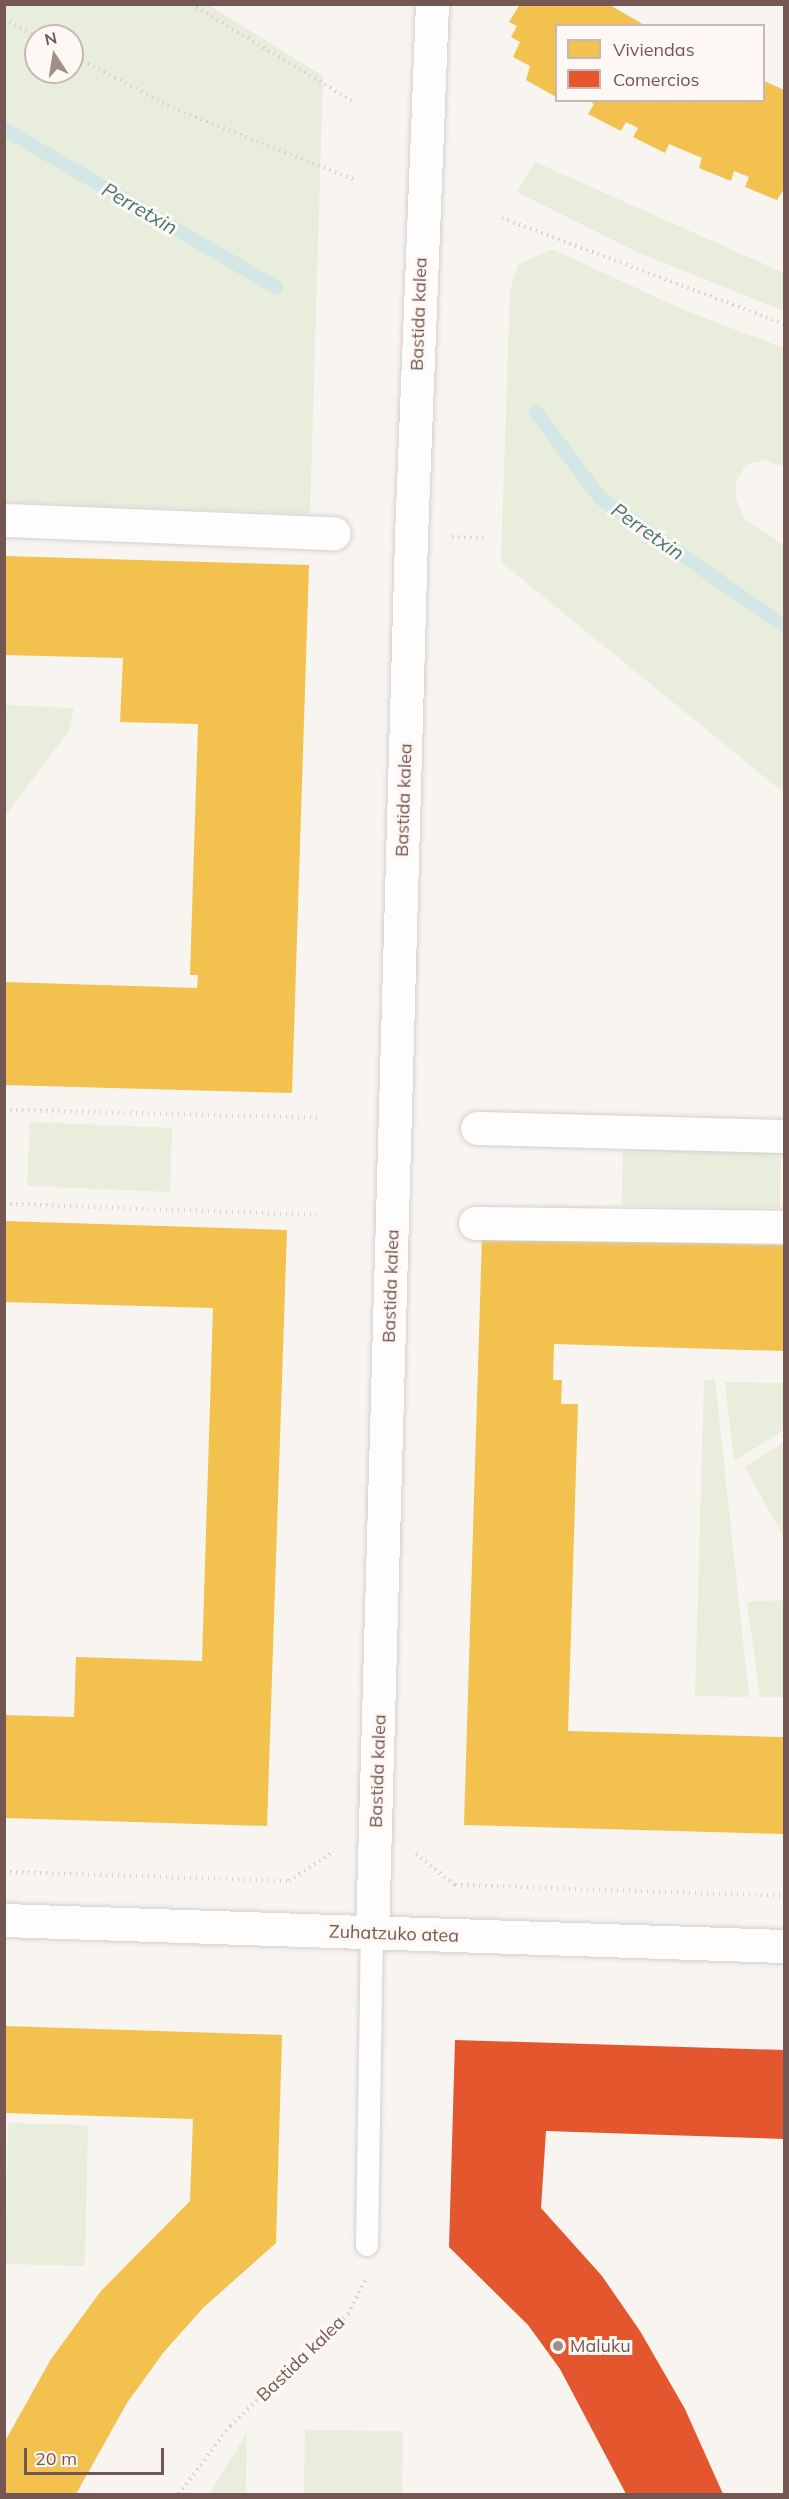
<!DOCTYPE html>
<html>
<head>
<meta charset="utf-8">
<style>
	body { margin:0 }
	#map { position:relative; width:789px; height:2499px; overflow:hidden; background:#f8f4f0; font-family:Mulish,sans-serif }
	div>[style] { position:absolute }
	.green>* { inset:0; background:#e9eddc }
	.homes>* { inset:0; background:#f2c14e }
	.shops>* { inset:0; background:#e4572e }
	.stream>* { height:14px; margin:-7px; padding:0 7px; transform-origin:7px; border-radius:7px; background:#d3e8e6 }
	.path>* { height:4px; margin-top:-2px; transform-origin:0; background:repeating-linear-gradient(90deg,#dad2d0 0 1.5px,transparent 0 6px) }
	.roads { filter:drop-shadow(0 0 2px #d7cfcc) drop-shadow(0 0 2px #d7cfcc) }
	.service>* { height:22px; margin:-11px; padding:0 11px; transform-origin:11px; border-radius:11px; background:#fefdfd }
	.pedestrian>* { height:33px; margin:-16.5px; padding:0 16.5px; transform-origin:16.5px; border-radius:16.5px; background:#fefdfd }
	.minor>* { height:33px; margin:-16.5px; padding:0 16.5px; transform-origin:16.5px; border-radius:16.5px; background:#fefdfd }
	.dots>* { width:16px; height:16px; translate:-50% -50%; box-sizing:border-box; border:3px solid #fef8f4; border-radius:50% }
	span { translate:-50% -50%; white-space:nowrap; text-align:center; line-height:1.15; -webkit-text-stroke:6px #fef8f4; paint-order:stroke }
	.street-label { font-size:18px; color:#745752 }
	.poi-label { font-size:18px; color:#745752 }
	.left { translate:0 -50%; text-align:left }
	.water-label { font-size:20px; color:#467775; font-style:italic }
	.frame { position:absolute; inset:0; border:6px solid #745752; pointer-events:none }
	.legend { position:absolute; left:555px; top:24px; width:210px; height:78px; box-sizing:border-box; background:#fef8f4; border:2px solid #c7b8b3; margin:0; padding:8px 10px; list-style:none; font-size:18px; color:#745752 }
	.legend li { display:flex; align-items:center; gap:12px; height:30px }
	.legend b { width:30px; border:2px solid #c7b8b3 }
	.north { position:absolute; left:24px; top:24px; width:60px; height:60px; box-sizing:border-box; background:#fef8f4; border:2px solid #c7b8b3; border-radius:50%; rotate:348deg; font-size:16px; font-weight:700; line-height:24px; text-align:center; color:#745752 }
	.north::after { content:''; display:block; margin:auto; width:21px; height:27px; background:#a28e89; clip-path:polygon(50% 0,100% 100%,50% 72%,0 100%) }
	.scale { position:absolute; left:24px; top:2448px; width:140px; height:27px; box-sizing:border-box; border:3px solid #745752; border-top:0; padding-left:8px; font-size:18px; line-height:21px; white-space:nowrap; color:#745752; -webkit-text-stroke:4px #fef8f4; paint-order:stroke }
</style>
</head>
<body>
<div id="map">
	<div class="green">
		<div style="clip-path:polygon(evenodd,4px 5px,209px 5px,323px 76px,310px 514px,5px 502px,4px 5px,36px 36px,72px 36px,72px 72px,36px 72px,36px 36px)"></div>
		<div style="clip-path:polygon(535px 162px,784px 273px,784px 311px,637px 252px,517px 192px)"></div>
		<div style="clip-path:polygon(552px 249px,684px 310px,784px 348px,784px 467px,765px 460px,746px 465px,736px 481px,736px 499px,744px 519px,784px 545px,784px 793px,501px 562px,510px 290px,518px 265px)"></div>
		<div style="clip-path:polygon(5px 705px,74px 708px,69px 731px,5px 816px)"></div>
		<div style="clip-path:polygon(30px 1122px,172px 1128px,170px 1192px,27px 1186px)"></div>
		<div style="clip-path:polygon(623px 1141px,781px 1144px,780px 1208px,622px 1206px)"></div>
		<div style="clip-path:polygon(715px 1379px,749px 1697px,695px 1696px,704px 1380px)"></div>
		<div style="clip-path:polygon(725px 1382px,784px 1383px,784px 1430px,734px 1461px)"></div>
		<div style="clip-path:polygon(784px 1442px,784px 1538px,745px 1467px)"></div>
		<div style="clip-path:polygon(784px 1600px,784px 1697px,760px 1697px,747px 1602px)"></div>
		<div style="clip-path:polygon(8px 2123px,88px 2125px,85px 2266px,5px 2264px)"></div>
		<div style="clip-path:polygon(305px 2430px,403px 2431px,402px 2494px,304px 2494px)"></div>
		<div style="clip-path:polygon(247px 2433px,246px 2494px,209px 2494px)"></div>
	</div>
	<div class="homes">
		<div style="clip-path:polygon(520px 4px,608px 4px,646px 26px,556px 26px,556px 97px,526px 80px,530px 66px,513px 57px,520px 42px,511px 37px,517px 26px,509px 22px)"></div>
		<div style="clip-path:polygon(764px 81px,784px 90px,784px 189px,777px 200px,745px 187px,749px 177px,734px 171px,731px 181px,699px 168px,702px 158px,669px 144px,665px 153px,633px 137px,638px 128px,626px 122px,621px 131px,588px 114px,594px 104px,587px 100px,764px 100px)"></div>
		<div style="clip-path:polygon(4px 556px,309px 565px,292px 1093px,4px 1085px,4px 982px,197px 988px,198px 975px,190px 975px,198px 724px,120px 722px,123px 658px,4px 655px)"></div>
		<div style="clip-path:polygon(4px 1221px,287px 1230px,267px 1826px,4px 1818px,4px 1715px,74px 1717px,76px 1657px,202px 1661px,213px 1308px,4px 1302px)"></div>
		<div style="clip-path:polygon(482px 1236px,784px 1245px,784px 1351px,554px 1344px,553px 1380px,562px 1380px,561px 1404px,578px 1404px,568px 1731px,784px 1737px,784px 1834px,464px 1825px)"></div>
		<div style="clip-path:polygon(4px 2026px,282px 2035px,276px 2243px,203px 2308px,163px 2353px,127px 2403px,76px 2494px,4px 2494px,4px 2443px,51px 2359px,101px 2291px,190px 2201px,193px 2119px,4px 2113px)"></div>
	</div>
	<div class="shops">
		<div style="clip-path:polygon(455px 2040px,784px 2050px,784px 2139px,546px 2131px,541px 2208px,602px 2276px,640px 2331px,685px 2409px,723px 2494px,626px 2494px,560px 2369px,528px 2325px,449px 2247px)"></div>
	</div>
	<div class="stream">
		<div style="left:4px;top:129px;width:315px;rotate:30.2deg"></div>
		<div style="left:536px;top:412px;width:107px;rotate:53.3deg"></div>
		<div style="left:600px;top:498px;width:224px;rotate:34.8deg"></div>
	</div>
	<div class="path">
		<div style="left:191px;top:4px;width:192px;rotate:31deg"></div>
		<div style="left:4px;top:19px;width:36px;rotate:28deg"></div>
		<div style="left:72px;top:55px;width:114px;rotate:27.7deg"></div>
		<div style="left:173px;top:108px;width:196px;rotate:21.6deg"></div>
		<div style="left:502px;top:218px;width:301px;rotate:20.6deg"></div>
		<div style="left:452px;top:537px;width:34px;rotate:3deg"></div>
		<div style="left:4px;top:1110px;width:317px;rotate:1.4deg"></div>
		<div style="left:4px;top:1204px;width:315px;rotate:2deg"></div>
		<div style="left:416px;top:1854px;width:50px;rotate:38.5deg"></div>
		<div style="left:455px;top:1885px;width:329px;rotate:1.9deg"></div>
		<div style="left:4px;top:1872px;width:285px;rotate:1.8deg"></div>
		<div style="left:289px;top:1881px;width:53px;rotate:-33.4deg"></div>
		<div style="left:179px;top:2494px;width:85px;rotate:-53.1deg"></div>
		<div style="left:230px;top:2426px;width:163px;rotate:-43.5deg"></div>
		<div style="left:348px;top:2314px;width:39px;rotate:-63deg"></div>
	</div>
	<div class="roads">
		<div class="service">
			<div style="left:367px;top:2245px;width:312px;rotate:-89.1deg"></div>
		</div>
		<div class="pedestrian">
			<div style="left:4px;top:520px;width:330px;rotate:2.3deg"></div>
			<div style="left:477px;top:1128px;width:307px;rotate:1.5deg"></div>
			<div style="left:475px;top:1223px;width:309px;rotate:0.7deg"></div>
		</div>
		<div class="minor">
			<div style="left:4px;top:1920px;width:780px;rotate:1.91deg"></div>
			<div style="left:372px;top:1933px;width:1398px;rotate:-88.4deg"></div>
			<div style="left:411px;top:536px;width:532px;rotate:-87.74deg"></div>
		</div>
	</div>
	<div class="dots">
		<div style="left:558px;top:2346px;background:#a28e89"></div>
	</div>
	<div class="street-label">
		<span style="left:419px;top:314px;rotate:-88deg">Bastida kalea</span>
		<span style="left:404px;top:800px;rotate:-88deg">Bastida kalea</span>
		<span style="left:391px;top:1286px;rotate:-88deg">Bastida kalea</span>
		<span style="left:378px;top:1771px;rotate:-88deg">Bastida kalea</span>
		<span style="left:394px;top:1934px;rotate:2deg">Zuhatzuko atea</span>
		<span style="left:301px;top:2359px;rotate:-44deg">Bastida kalea</span>
	</div>
	<div class="poi-label">
		<span class="left" style="left:570px;top:2346px">Maluku</span>
	</div>
	<div class="water-label">
		<span style="left:140px;top:208px;rotate:30deg">Perretxin</span>
		<span style="left:648px;top:531px;rotate:35deg">Perretxin</span>
	</div>
	<div class="frame"></div>
	<ul class="legend">
	<li><b style="height:16px;background:#f2c14e"></b>Viviendas</li>
	<li><b style="height:16px;background:#e4572e"></b>Comercios</li>
	</ul>
	<div class="north">N</div>
	<div class="scale">20 m</div>
</div>
</body>
</html>
